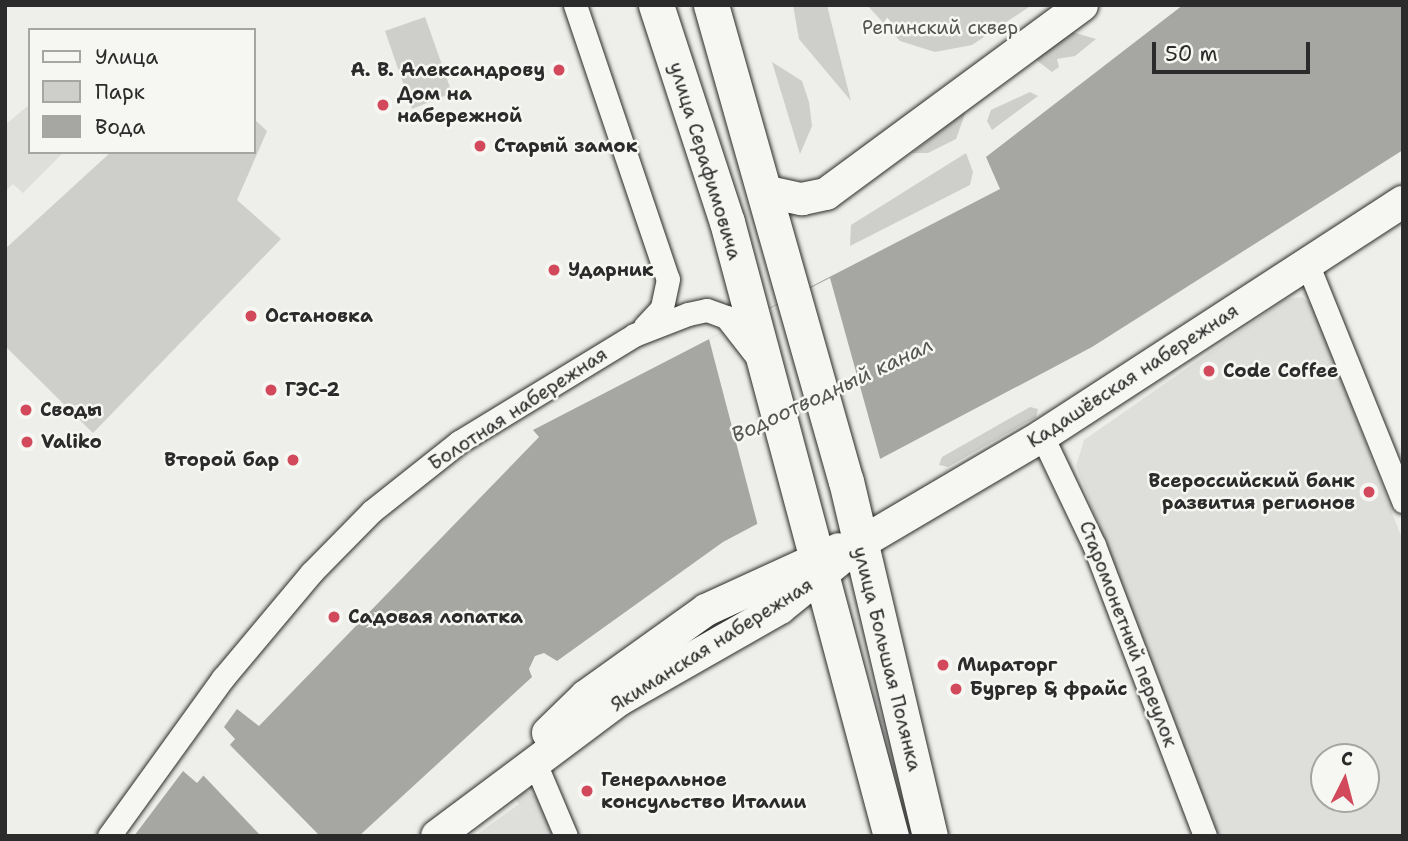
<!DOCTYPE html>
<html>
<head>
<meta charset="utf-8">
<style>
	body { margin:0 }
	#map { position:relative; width:1408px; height:841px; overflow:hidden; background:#eeeeea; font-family:"Shantell Sans",sans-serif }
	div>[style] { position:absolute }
	.built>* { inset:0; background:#dededb }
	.green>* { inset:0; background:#cececa }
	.water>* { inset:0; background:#a6a6a3 }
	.pier>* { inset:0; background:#eeeeea }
	.roads { filter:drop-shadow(0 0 2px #2b2b2b) drop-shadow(0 0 2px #2b2b2b) }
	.street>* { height:23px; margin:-11.5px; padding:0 11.5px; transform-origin:11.5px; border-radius:11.5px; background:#f6f6f2 }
	.secondary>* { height:32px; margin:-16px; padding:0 16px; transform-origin:16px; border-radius:16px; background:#f6f6f2 }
	.primary>* { height:35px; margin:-17.5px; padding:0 17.5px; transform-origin:17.5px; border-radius:17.5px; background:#f6f6f2 }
	.dots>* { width:19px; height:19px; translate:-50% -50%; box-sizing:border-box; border:4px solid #f6f6f2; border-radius:50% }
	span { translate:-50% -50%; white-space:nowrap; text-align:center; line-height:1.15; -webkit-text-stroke:5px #f6f6f2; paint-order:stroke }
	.park-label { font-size:19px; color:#545453 }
	.poi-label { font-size:19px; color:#2b2b2b; font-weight:700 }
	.right { translate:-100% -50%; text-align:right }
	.left { translate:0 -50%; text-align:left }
	.street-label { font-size:19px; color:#2b2b2b }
	.water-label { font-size:21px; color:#565655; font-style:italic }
	.frame { position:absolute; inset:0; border:7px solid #2b2b2b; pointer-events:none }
	.legend { position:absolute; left:28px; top:28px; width:228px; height:126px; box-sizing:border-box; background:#f6f6f2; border:2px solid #a5a5a2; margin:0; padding:9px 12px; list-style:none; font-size:21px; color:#2b2b2b }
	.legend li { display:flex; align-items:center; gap:14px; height:35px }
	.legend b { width:35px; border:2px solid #a5a5a2 }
	.north { position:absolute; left:1310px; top:743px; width:70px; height:70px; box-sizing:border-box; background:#f6f6f2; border:2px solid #a5a5a2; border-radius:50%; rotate:6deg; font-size:19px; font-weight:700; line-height:28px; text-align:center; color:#2b2b2b }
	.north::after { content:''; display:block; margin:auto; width:24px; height:32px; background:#d1495b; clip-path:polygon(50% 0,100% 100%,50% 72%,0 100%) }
	.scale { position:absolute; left:1152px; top:42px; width:158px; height:32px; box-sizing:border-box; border:4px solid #2b2b2b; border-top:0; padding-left:9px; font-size:21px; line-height:24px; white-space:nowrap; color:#2b2b2b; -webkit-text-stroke:5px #f6f6f2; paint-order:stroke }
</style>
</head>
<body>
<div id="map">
	<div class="built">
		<div style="clip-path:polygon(30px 104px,30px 152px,64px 152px,23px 193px,13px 184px,5px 191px,5px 125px)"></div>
		<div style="clip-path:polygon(evenodd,1302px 297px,1313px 306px,1403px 541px,1403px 836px,1219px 836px,1076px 466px,1084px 440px,1286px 299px,1302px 297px,1324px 757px,1366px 757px,1366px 799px,1324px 799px,1324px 757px)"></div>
		<div style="clip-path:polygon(523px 789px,536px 796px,554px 836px,475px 836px,519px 804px,513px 796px)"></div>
	</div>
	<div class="green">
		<div style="clip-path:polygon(793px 5px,827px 5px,851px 101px,799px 39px)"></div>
		<div style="clip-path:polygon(867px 5px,1032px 5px,972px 45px,935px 52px,900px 41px)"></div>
		<div style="clip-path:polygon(425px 17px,452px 93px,412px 109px,385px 31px)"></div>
		<div style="clip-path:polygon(1072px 32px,1096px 39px,1075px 56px,1057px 59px,1059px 67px,1052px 72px,1035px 59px)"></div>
		<div style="clip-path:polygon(772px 62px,802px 81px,809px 102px,812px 126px,800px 154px)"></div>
		<div style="clip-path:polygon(1030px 92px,1038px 96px,992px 130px,987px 121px,991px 110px)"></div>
		<div style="clip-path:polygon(966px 111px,956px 139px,928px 153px,912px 153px)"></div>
		<div style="clip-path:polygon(254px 119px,267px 131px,237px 200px,281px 239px,93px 433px,5px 346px,5px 249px,111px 152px,254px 152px)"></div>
		<div style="clip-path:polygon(966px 153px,973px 172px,970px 185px,850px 246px,851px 225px)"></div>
		<div style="clip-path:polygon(1030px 407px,1038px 409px,1036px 417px,948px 467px,939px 465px,942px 457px)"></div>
	</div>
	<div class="water">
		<div style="clip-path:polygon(1183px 5px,1403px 5px,1403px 150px,1092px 347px,723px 542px,557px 661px,544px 653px,535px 656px,529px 669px,532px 677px,359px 836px,134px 836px,183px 771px,197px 783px,235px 739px,224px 727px,237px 709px,259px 726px,539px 437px,533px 430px,1000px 189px,986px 157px)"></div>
	</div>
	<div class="pier">
		<div style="clip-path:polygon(830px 278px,881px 462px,758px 526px,709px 339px)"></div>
		<div style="clip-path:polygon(228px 743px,320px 836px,261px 836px,201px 773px)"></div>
	</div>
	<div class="roads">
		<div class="street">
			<div style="left:575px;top:5px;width:289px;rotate:71.3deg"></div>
			<div style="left:668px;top:279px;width:30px;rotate:102deg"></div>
			<div style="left:662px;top:308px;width:25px;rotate:133deg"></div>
			<div style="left:1307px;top:263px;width:257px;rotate:68deg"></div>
			<div style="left:1042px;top:436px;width:121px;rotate:64.5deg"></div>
			<div style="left:1094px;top:545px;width:311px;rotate:69.1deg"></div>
			<div style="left:535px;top:763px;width:79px;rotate:67deg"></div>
			<div style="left:109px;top:836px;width:195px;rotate:-54.2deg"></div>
			<div style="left:223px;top:678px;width:137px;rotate:-50deg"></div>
			<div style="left:311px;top:573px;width:87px;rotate:-45.5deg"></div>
			<div style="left:372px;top:511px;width:111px;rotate:-38.4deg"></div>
			<div style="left:459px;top:442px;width:205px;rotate:-31.4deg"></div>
			<div style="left:634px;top:335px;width:58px;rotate:-21.3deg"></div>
			<div style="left:688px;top:314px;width:19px;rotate:-12deg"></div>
			<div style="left:707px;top:310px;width:20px;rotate:20deg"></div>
			<div style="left:726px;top:317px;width:46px;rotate:52.1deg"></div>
		</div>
		<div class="secondary">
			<div style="left:768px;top:192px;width:35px;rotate:12deg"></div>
			<div style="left:802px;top:199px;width:25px;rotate:-12deg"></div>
			<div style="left:826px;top:194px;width:318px;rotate:-36.4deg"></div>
			<div style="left:548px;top:733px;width:53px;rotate:-44.2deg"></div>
			<div style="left:586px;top:696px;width:148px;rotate:-35.6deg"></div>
			<div style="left:706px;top:610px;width:146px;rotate:-24.6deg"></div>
			<div style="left:437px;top:836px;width:227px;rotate:-36.8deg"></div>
			<div style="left:619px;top:700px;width:185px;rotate:-29.7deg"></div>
			<div style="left:780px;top:608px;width:102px;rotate:-39deg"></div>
			<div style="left:859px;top:544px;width:212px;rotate:-30.5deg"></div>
			<div style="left:1042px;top:436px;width:430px;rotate:-33deg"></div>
		</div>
		<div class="primary">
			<div style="left:656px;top:5px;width:228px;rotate:71.9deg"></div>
			<div style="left:727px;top:222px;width:636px;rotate:75.05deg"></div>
			<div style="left:711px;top:5px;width:495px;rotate:74.2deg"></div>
			<div style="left:846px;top:481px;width:365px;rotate:76.7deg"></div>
		</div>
	</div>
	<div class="dots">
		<div style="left:559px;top:70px;background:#d1495b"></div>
		<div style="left:383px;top:105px;background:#d1495b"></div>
		<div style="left:480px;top:146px;background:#d1495b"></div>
		<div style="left:554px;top:270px;background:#d1495b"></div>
		<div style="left:251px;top:316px;background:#d1495b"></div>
		<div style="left:1209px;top:371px;background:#d1495b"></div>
		<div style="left:271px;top:390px;background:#d1495b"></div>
		<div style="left:26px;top:410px;background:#d1495b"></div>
		<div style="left:27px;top:442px;background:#d1495b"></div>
		<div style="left:293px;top:460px;background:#d1495b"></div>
		<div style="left:1369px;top:492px;background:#d1495b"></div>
		<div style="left:334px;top:617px;background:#d1495b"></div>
		<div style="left:943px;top:665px;background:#d1495b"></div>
		<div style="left:956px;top:689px;background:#d1495b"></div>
		<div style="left:587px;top:791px;background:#d1495b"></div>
	</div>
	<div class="park-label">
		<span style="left:940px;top:28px">Репинский сквер</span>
	</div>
	<div class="poi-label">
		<span class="right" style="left:545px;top:70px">А. В. Александрову</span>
		<span class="left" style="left:397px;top:105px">Дом на<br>набережной</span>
		<span class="left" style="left:494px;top:146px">Старый замок</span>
		<span class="left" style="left:568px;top:270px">Ударник</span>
		<span class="left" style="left:265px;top:316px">Остановка</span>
		<span class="left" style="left:1223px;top:371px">Code Coffee</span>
		<span class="left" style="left:285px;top:390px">ГЭС-2</span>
		<span class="left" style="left:40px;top:410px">Своды</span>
		<span class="left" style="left:41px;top:442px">Valiko</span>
		<span class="right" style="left:279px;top:460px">Второй бар</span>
		<span class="right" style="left:1355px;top:492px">Всероссийский банк<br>развития регионов</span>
		<span class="left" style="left:348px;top:617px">Садовая лопатка</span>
		<span class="left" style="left:957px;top:665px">Мираторг</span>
		<span class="left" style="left:970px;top:689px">Бургер &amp; фрайс</span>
		<span class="left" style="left:601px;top:791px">Генеральное<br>консульство Италии</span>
	</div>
	<div class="street-label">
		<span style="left:705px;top:161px;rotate:73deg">улица Серафимовича</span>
		<span style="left:1133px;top:376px;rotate:-33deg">Кадашёвская набережная</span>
		<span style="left:518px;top:409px;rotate:-33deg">Болотная набережная</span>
		<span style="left:1128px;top:634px;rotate:69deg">Старомонетный переулок</span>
		<span style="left:712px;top:645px;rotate:-32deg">Якиманская набережная</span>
		<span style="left:887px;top:659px;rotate:76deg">улица Большая Полянка</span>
	</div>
	<div class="water-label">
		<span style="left:832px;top:390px;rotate:-25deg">Водоотводный канал</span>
	</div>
	<div class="frame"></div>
	<ul class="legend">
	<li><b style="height:9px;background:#f6f6f2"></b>Улица</li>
	<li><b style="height:19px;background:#cececa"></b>Парк</li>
	<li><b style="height:19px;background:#a6a6a3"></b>Вода</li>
	</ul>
	<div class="north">С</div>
	<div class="scale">50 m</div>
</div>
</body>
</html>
